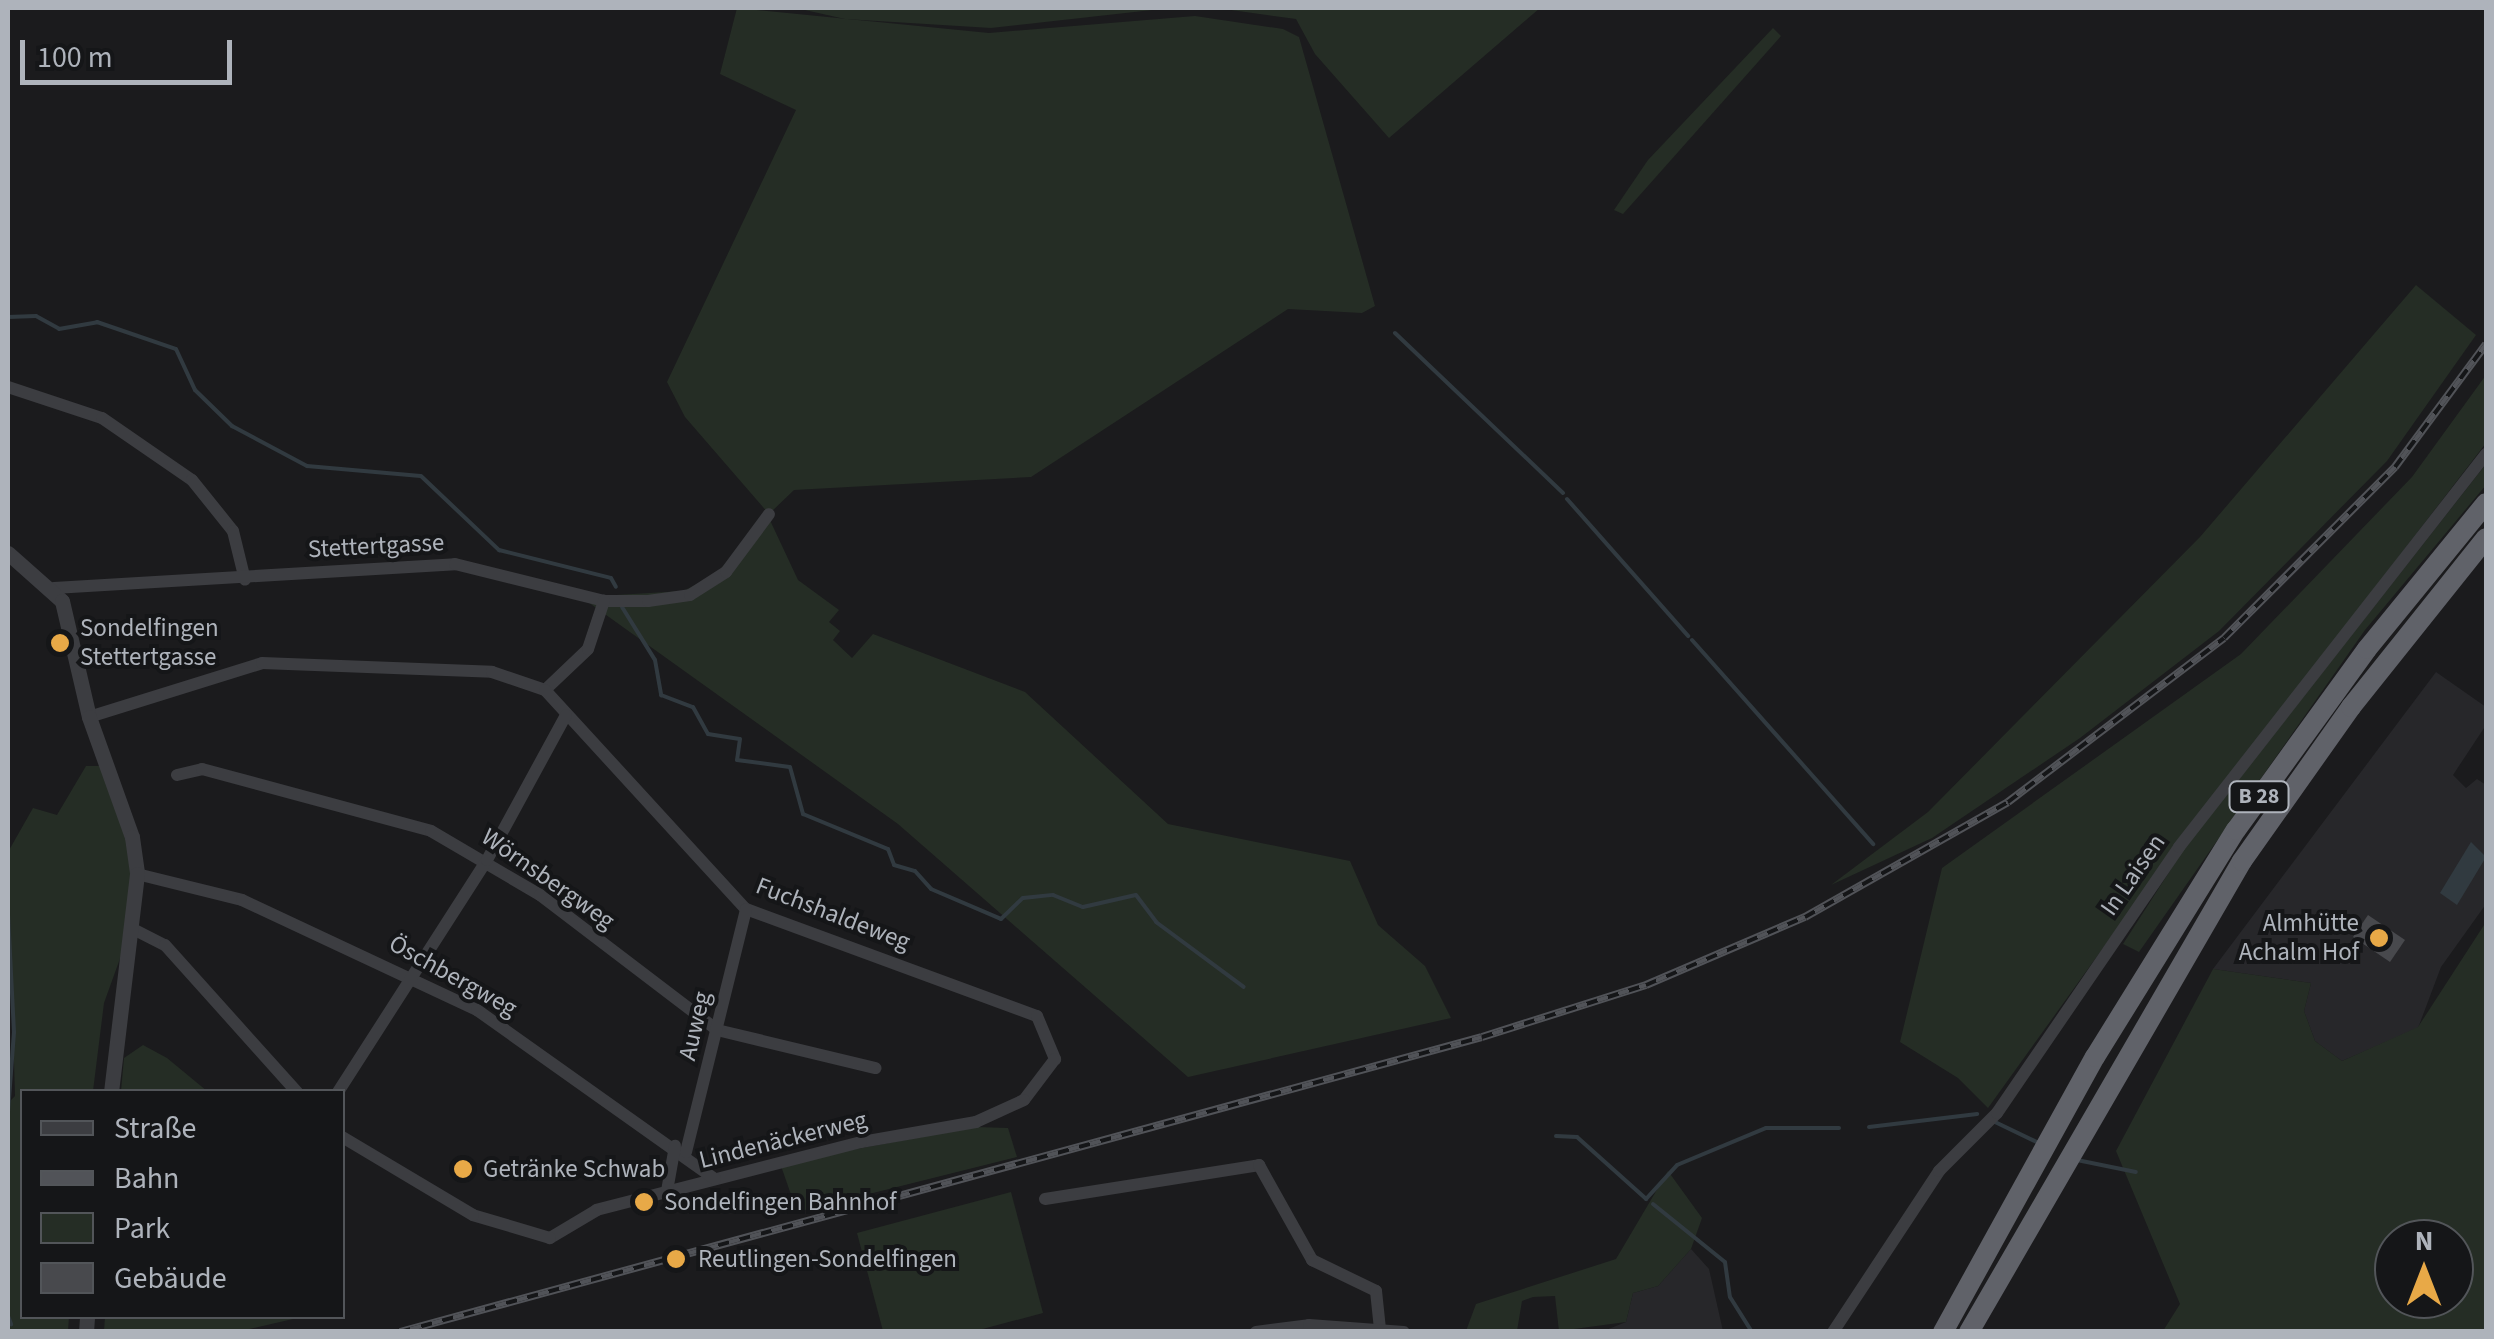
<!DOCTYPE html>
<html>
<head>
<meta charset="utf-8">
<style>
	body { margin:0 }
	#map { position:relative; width:2494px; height:1339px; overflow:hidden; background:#1b1b1d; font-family:"Source Sans 3",sans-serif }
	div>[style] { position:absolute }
	.built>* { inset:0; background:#27272a }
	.green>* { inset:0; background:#252d25 }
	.water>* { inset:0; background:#313a40 }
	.stream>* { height:4px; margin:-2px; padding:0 2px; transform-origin:2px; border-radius:2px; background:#313a40 }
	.building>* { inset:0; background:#48494d }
	.minor>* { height:12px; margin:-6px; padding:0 6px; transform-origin:6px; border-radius:6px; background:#3c3d41 }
	.tertiary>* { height:15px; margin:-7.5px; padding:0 7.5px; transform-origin:7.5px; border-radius:7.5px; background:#3c3d41 }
	.trunk>* { height:20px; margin:-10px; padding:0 10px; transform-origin:10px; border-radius:10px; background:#606269 }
	.rail>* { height:8px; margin-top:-4px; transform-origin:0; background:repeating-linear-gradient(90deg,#151618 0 11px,#515358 0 22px); box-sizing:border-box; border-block:2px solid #515358 }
	.dots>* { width:28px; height:28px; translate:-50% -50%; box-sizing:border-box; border:5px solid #151618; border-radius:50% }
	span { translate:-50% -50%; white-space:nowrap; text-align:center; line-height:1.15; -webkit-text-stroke:8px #151618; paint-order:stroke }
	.shield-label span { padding:2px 8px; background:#151618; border:2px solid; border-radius:8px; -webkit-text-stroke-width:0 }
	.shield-label { font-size:22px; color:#aeb3bb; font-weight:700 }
	.street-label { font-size:25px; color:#aeb3bb }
	.poi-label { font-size:25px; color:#aeb3bb }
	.left { translate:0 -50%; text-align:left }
	.right { translate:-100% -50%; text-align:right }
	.frame { position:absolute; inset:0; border:10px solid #aeb3bb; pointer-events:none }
	.legend { position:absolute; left:20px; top:1089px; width:325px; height:230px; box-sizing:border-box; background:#151618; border:2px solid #525559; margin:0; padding:12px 18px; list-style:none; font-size:30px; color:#aeb3bb }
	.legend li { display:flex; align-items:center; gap:20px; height:50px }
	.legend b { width:50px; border:2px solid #525559 }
	.north { position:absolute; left:2374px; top:1219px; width:100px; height:100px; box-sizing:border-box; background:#151618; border:2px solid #525559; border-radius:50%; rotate:0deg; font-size:28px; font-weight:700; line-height:40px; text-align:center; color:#aeb3bb }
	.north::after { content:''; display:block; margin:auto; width:35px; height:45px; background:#e8a947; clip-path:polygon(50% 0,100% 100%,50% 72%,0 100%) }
	.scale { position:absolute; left:20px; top:40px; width:212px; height:45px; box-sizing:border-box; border:5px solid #aeb3bb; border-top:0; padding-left:12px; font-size:30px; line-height:35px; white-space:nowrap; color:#aeb3bb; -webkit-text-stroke:8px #151618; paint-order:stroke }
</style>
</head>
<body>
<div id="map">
	<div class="built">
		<div style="clip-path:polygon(2436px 672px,2486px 707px,2486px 725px,2453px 775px,2466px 788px,2477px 779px,2486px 785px,2486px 904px,2441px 967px,2418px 1028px,2342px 1061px,2315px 1041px,2304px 1011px,2311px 983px,2213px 969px)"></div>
		<div style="clip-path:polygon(1691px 1249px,1709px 1269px,1723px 1331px,1601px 1332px,1626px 1322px,1633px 1293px,1658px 1286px)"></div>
	</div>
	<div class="green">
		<div style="clip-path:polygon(737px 8px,989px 33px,1195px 16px,1283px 29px,1299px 37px,1375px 306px,1362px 313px,1288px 309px,1031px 477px,794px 490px,769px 514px,685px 417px,667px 382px,796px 110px,720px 74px)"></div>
		<div style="clip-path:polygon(796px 8px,1170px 8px,991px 28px,845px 19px)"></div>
		<div style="clip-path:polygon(1217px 8px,1540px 8px,1389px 138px,1315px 54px,1296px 19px)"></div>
		<div style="clip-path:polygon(1773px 28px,1781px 36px,1623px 214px,1614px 210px,1648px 160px)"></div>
		<div style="clip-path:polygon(2416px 285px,2476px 335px,2387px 461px,2219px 631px,2080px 738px,1932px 838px,1831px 885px,1928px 812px,2200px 537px)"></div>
		<div style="clip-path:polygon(2486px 375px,2486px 443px,2177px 845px,1988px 1108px,1958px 1078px,1900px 1042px,1942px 868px,2241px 654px,2412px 477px)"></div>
		<div style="clip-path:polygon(2486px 464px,2486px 485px,2365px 630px,2139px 952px,2123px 944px,2184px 849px)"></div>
		<div style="clip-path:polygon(768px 516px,798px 580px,839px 610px,829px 622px,840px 631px,833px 640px,852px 658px,873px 634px,1025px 692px,1168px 824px,1350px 861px,1378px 925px,1425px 966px,1451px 1018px,1188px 1077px,898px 824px,567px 587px,599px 596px,683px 591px,715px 575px)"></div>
		<div style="clip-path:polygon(86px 766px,107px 766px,130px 826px,131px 928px,104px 1003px,93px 1091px,22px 1092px,22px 1316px,69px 1317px,68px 1331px,8px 1331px,8px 1103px,15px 1096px,8px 852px,33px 808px,57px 815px)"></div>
		<div style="clip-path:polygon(evenodd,2486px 922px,2486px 1331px,2163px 1331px,2180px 1304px,2116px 1151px,2213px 969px,2311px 983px,2304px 1011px,2315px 1041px,2342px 1061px,2418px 1027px,2486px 922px,2394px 1239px,2454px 1239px,2454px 1299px,2394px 1299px,2394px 1239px)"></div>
		<div style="clip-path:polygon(143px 1045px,167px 1058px,207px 1091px,121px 1091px,124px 1058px)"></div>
		<div style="clip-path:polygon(976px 1127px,1008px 1128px,1017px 1157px,797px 1212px,780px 1163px)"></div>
		<div style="clip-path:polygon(1668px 1171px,1702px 1218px,1691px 1249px,1658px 1286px,1633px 1293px,1626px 1322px,1559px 1331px,1555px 1296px,1533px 1297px,1522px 1301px,1517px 1331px,1466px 1331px,1476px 1304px,1616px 1259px)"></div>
		<div style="clip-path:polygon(1011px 1192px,1043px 1313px,975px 1331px,883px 1331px,857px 1233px)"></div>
		<div style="clip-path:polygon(105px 1317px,292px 1316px,293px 1319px,241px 1331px,104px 1331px)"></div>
	</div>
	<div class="water">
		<div style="clip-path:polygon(2471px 842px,2486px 857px,2457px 905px,2440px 893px)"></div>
	</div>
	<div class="stream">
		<div style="left:8px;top:317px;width:28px;rotate:-2deg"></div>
		<div style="left:36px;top:316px;width:26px;rotate:29deg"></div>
		<div style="left:59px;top:329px;width:39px;rotate:-10deg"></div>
		<div style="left:97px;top:322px;width:83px;rotate:18.9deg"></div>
		<div style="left:176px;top:349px;width:45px;rotate:65.1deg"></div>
		<div style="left:195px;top:390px;width:52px;rotate:44.2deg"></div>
		<div style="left:232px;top:426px;width:85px;rotate:28.1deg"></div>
		<div style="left:307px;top:466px;width:114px;rotate:5deg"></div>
		<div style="left:421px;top:476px;width:108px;rotate:43.5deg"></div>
		<div style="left:499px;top:550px;width:115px;rotate:14deg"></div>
		<div style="left:611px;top:578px;width:10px;rotate:61deg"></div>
		<div style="left:1395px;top:333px;width:232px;rotate:43.6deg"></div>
		<div style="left:1567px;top:499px;width:183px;rotate:48.5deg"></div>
		<div style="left:622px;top:607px;width:62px;rotate:58.1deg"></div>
		<div style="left:655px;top:660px;width:36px;rotate:80deg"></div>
		<div style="left:661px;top:695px;width:34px;rotate:21deg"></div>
		<div style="left:693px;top:707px;width:31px;rotate:61deg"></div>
		<div style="left:708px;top:734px;width:32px;rotate:9deg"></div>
		<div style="left:740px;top:739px;width:21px;rotate:98deg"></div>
		<div style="left:737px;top:760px;width:53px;rotate:7.5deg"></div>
		<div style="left:790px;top:767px;width:49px;rotate:74.5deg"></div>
		<div style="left:803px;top:814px;width:92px;rotate:22.4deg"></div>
		<div style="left:888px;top:849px;width:17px;rotate:69deg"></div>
		<div style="left:894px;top:865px;width:22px;rotate:16deg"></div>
		<div style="left:915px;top:871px;width:24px;rotate:48deg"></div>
		<div style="left:931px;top:889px;width:76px;rotate:23.2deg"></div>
		<div style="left:1001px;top:919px;width:30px;rotate:-44deg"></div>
		<div style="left:1023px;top:898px;width:30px;rotate:-6deg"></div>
		<div style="left:1053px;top:895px;width:32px;rotate:22deg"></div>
		<div style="left:1083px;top:907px;width:54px;rotate:-12.8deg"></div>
		<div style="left:1136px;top:895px;width:34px;rotate:53deg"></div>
		<div style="left:1156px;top:922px;width:109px;rotate:36.5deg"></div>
		<div style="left:1692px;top:640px;width:273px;rotate:48.4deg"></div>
		<div style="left:8px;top:780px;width:9px;rotate:90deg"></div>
		<div style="left:8px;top:914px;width:118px;rotate:87.1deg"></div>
		<div style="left:14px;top:1032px;width:80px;rotate:94.3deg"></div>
		<div style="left:1995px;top:1122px;width:51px;rotate:25.6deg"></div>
		<div style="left:1869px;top:1127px;width:109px;rotate:-6.9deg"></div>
		<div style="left:1556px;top:1136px;width:21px;rotate:3deg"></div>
		<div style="left:1577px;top:1137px;width:93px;rotate:41.9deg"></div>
		<div style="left:1646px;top:1199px;width:46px;rotate:-47.6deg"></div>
		<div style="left:1677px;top:1165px;width:96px;rotate:-22.6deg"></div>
		<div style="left:1766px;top:1128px;width:73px"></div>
		<div style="left:2077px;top:1160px;width:60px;rotate:11.5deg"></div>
		<div style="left:1653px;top:1204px;width:92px;rotate:38.9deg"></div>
		<div style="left:1725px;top:1262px;width:35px;rotate:82deg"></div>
		<div style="left:1730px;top:1297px;width:41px;rotate:57.8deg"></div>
		<div style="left:8px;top:1316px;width:9px;rotate:69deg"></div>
	</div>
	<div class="building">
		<div style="clip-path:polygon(2368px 915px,2405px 940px,2390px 962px,2353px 937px)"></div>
	</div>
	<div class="minor">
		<div style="left:8px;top:387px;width:99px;rotate:18.3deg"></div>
		<div style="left:102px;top:418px;width:109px;rotate:34.6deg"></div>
		<div style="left:192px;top:480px;width:65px;rotate:51.2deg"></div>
		<div style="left:233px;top:531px;width:50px;rotate:76.2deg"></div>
		<div style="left:54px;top:588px;width:402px;rotate:-3.4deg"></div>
		<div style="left:455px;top:564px;width:154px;rotate:13.9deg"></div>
		<div style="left:604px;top:601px;width:44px"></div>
		<div style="left:648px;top:601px;width:42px;rotate:-8.1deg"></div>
		<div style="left:690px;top:595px;width:43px;rotate:-32.6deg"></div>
		<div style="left:726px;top:572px;width:72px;rotate:-53.4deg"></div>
		<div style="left:545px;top:690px;width:59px;rotate:-43.6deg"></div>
		<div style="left:588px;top:649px;width:51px;rotate:-71.6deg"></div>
		<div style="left:89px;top:717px;width:181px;rotate:-17.3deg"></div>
		<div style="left:262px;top:663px;width:230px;rotate:2.2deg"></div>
		<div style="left:492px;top:672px;width:56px;rotate:18.8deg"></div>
		<div style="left:545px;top:690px;width:297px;rotate:47.5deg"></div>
		<div style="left:746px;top:909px;width:310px;rotate:20.2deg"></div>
		<div style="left:1037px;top:1016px;width:47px;rotate:67.3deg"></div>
		<div style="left:1055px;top:1059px;width:51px;rotate:127.1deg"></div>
		<div style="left:1024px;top:1100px;width:53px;rotate:155.4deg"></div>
		<div style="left:976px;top:1122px;width:117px;rotate:170.1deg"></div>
		<div style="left:861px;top:1142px;width:273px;rotate:165.6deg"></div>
		<div style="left:597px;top:1210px;width:55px;rotate:149.2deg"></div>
		<div style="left:550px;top:1238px;width:80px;rotate:-163.4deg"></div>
		<div style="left:473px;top:1215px;width:152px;rotate:-149.2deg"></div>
		<div style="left:177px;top:775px;width:26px;rotate:-13deg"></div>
		<div style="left:202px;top:769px;width:237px;rotate:15.1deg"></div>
		<div style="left:431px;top:831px;width:126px;rotate:30.4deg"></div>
		<div style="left:540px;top:895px;width:223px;rotate:37.3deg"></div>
		<div style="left:717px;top:1030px;width:163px;rotate:13.5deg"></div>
		<div style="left:137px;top:874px;width:108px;rotate:13.9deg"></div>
		<div style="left:242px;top:900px;width:259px;rotate:25.1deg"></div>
		<div style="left:477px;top:1010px;width:292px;rotate:35.4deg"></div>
		<div style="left:131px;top:928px;width:38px;rotate:27deg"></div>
		<div style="left:165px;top:945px;width:198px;rotate:48.1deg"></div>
		<div style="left:338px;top:1092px;width:276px;rotate:-57.3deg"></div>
		<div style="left:487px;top:860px;width:165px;rotate:-61.4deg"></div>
		<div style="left:686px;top:1152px;width:250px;rotate:-76.1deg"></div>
		<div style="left:667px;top:1191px;width:46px;rotate:-79.9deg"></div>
		<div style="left:1045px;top:1199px;width:217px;rotate:-9deg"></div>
		<div style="left:1259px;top:1165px;width:109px;rotate:60.8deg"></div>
		<div style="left:1312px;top:1260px;width:71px;rotate:25.8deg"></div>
		<div style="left:1376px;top:1291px;width:38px;rotate:84deg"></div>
		<div style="left:1256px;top:1332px;width:53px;rotate:-7.5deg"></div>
		<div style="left:1309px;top:1325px;width:95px;rotate:4.2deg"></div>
		<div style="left:1833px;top:1332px;width:193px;rotate:-56.6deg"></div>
		<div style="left:1939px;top:1171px;width:82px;rotate:-45deg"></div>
		<div style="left:1997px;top:1113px;width:322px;rotate:-55.6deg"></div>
		<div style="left:2179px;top:847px;width:499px;rotate:-52deg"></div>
	</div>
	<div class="tertiary">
		<div style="left:8px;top:553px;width:72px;rotate:41.6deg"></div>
		<div style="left:62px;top:601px;width:119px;rotate:76.9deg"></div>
		<div style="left:89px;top:717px;width:127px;rotate:70.3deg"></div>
		<div style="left:132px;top:837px;width:37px;rotate:82deg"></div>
		<div style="left:137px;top:874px;width:220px;rotate:96.8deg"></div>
		<div style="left:86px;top:1332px;width:16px;rotate:-86deg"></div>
	</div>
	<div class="trunk">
		<div style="left:1943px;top:1332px;width:314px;rotate:-61.1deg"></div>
		<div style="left:2095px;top:1057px;width:267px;rotate:-58.2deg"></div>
		<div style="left:2236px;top:830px;width:223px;rotate:-54.1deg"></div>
		<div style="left:2367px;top:649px;width:188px;rotate:-50.8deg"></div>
		<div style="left:1969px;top:1332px;width:544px;rotate:-59.9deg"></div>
		<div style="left:2242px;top:861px;width:189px;rotate:-54.7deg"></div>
		<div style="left:2351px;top:707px;width:216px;rotate:-51.4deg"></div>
	</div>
	<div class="rail">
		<div style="left:400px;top:1332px;width:1121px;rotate:-15.25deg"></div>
		<div style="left:1482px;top:1037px;width:172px;rotate:-17.6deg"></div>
		<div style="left:1646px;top:985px;width:173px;rotate:-23.2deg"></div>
		<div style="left:1805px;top:917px;width:233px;rotate:-29.5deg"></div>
		<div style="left:2008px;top:802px;width:271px;rotate:-37.2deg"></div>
		<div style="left:2224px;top:638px;width:242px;rotate:-45deg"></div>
		<div style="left:2395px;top:467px;width:153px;rotate:-53.5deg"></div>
	</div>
	<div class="dots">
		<div style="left:60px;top:643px;background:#e8a947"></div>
		<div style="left:2379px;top:938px;background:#e8a947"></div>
		<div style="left:463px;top:1169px;background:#e8a947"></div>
		<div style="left:644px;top:1202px;background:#e8a947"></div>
		<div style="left:676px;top:1259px;background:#e8a947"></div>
	</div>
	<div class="shield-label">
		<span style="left:2259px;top:797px">B 28</span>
	</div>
	<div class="street-label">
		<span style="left:376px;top:546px;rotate:-3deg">Stettertgasse</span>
		<span style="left:2133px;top:875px;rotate:-55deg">In Laisen</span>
		<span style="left:548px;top:879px;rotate:35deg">Wörnsbergweg</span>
		<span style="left:833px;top:914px;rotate:21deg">Fuchshaldeweg</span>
		<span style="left:453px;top:976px;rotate:29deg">Öschbergweg</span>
		<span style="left:695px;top:1026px;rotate:-77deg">Auweg</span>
		<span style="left:783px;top:1140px;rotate:-14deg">Lindenäckerweg</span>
	</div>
	<div class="poi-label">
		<span class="left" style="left:80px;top:643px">Sondelfingen<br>Stettertgasse</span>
		<span class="right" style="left:2359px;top:938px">Almhütte<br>Achalm Hof</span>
		<span class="left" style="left:483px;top:1169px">Getränke Schwab</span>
		<span class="left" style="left:664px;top:1202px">Sondelfingen Bahnhof</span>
		<span class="left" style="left:698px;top:1259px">Reutlingen-Sondelfingen</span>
	</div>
	<div class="frame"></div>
	<ul class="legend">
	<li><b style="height:12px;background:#3c3d41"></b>Straße</li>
	<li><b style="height:12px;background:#515358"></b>Bahn</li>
	<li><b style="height:28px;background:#252d25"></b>Park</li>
	<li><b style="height:28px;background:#48494d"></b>Gebäude</li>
	</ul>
	<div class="north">N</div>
	<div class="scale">100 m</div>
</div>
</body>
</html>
